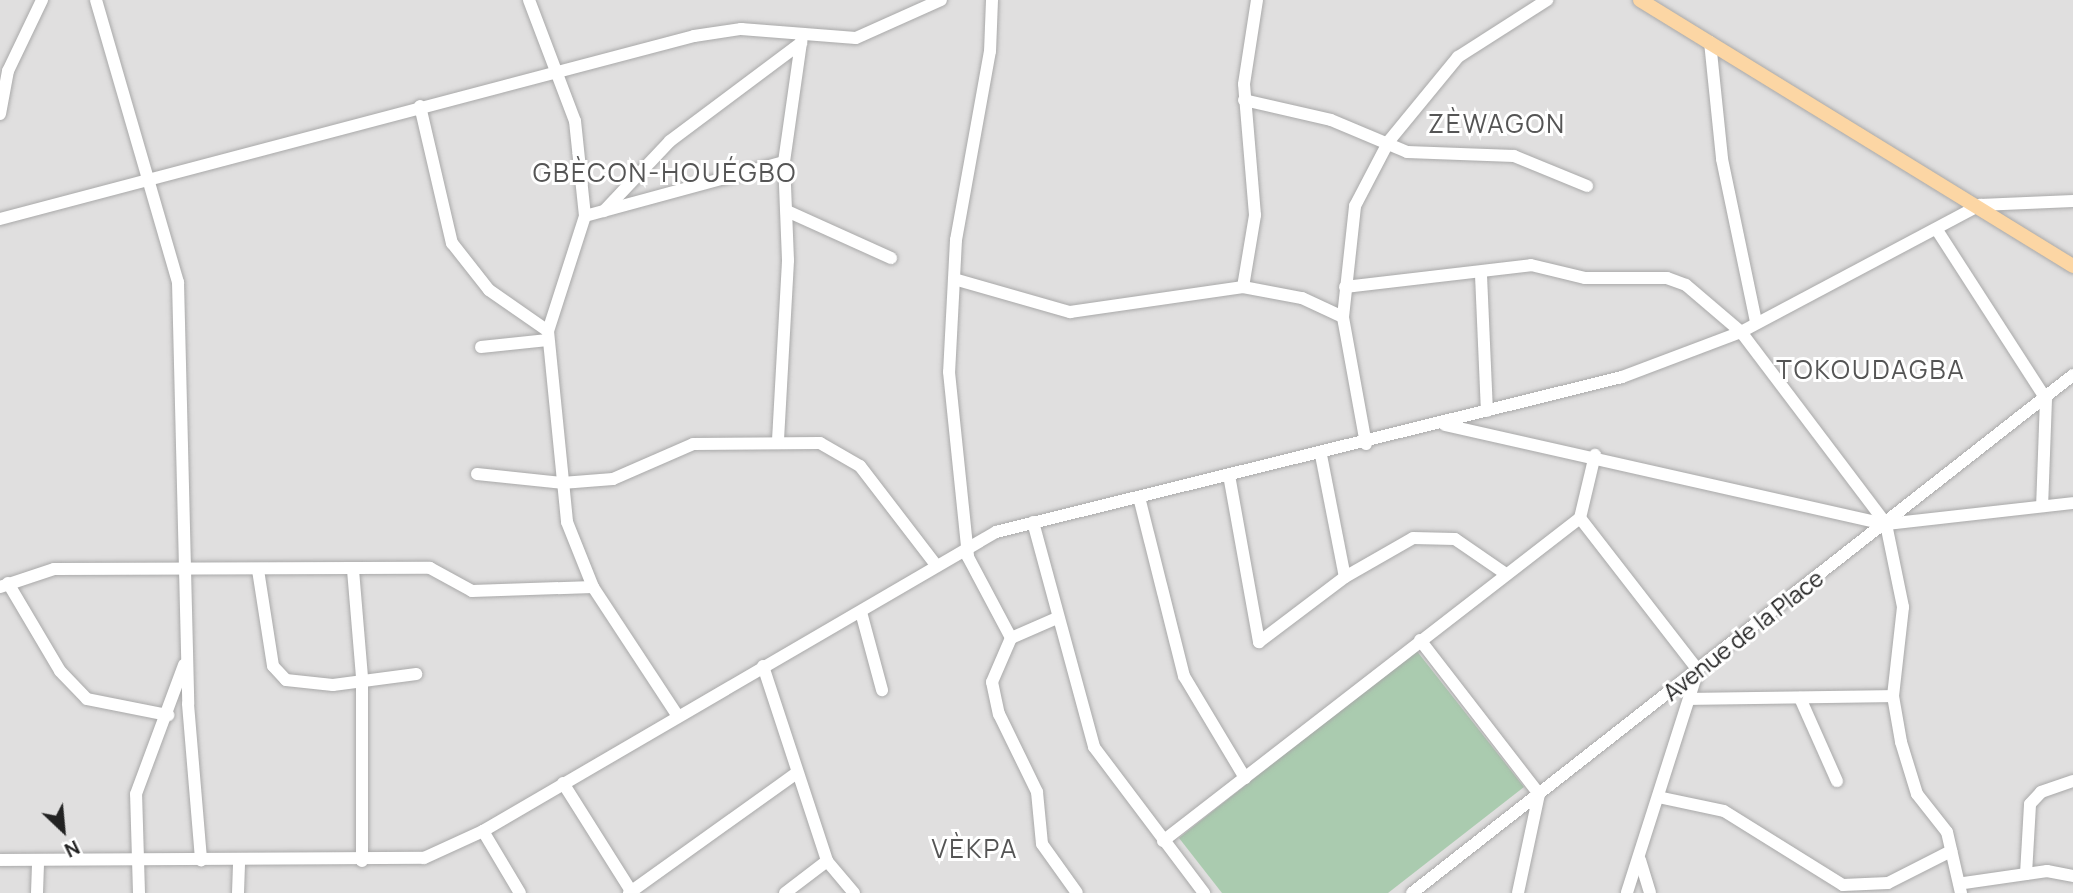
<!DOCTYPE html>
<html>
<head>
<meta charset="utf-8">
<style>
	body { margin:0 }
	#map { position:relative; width:2073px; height:893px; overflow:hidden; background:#f2efe9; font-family:Manrope,sans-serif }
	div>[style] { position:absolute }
	.residential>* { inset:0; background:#e0dfdf }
	.cemetery>* { inset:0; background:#aacbaf }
	.roads { filter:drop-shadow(0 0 2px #a9a9a9) drop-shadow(0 0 2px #a9a9a9) }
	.minor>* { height:12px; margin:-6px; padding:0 6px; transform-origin:6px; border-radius:6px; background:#fff }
	.major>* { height:14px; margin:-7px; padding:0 7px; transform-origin:7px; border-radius:7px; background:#fcd6a4 }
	span { translate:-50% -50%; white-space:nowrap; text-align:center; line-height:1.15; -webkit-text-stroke:6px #fff; paint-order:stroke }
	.street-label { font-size:23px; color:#222 }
	.quarter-label { font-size:26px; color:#555; letter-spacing:2px }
	.north { position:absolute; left:28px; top:795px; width:70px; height:70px; -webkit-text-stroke:5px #fff; paint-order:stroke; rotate:154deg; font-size:19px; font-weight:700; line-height:28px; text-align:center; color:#222 }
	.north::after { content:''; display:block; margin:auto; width:24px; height:32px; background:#222; clip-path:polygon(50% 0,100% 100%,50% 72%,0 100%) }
</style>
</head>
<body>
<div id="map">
	<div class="residential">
		<div style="clip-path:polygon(0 0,2073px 0,2073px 893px,0 893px)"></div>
	</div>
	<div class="cemetery">
		<div style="clip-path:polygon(1416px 650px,1524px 787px,1388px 893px,1222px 893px,1179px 838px)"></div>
	</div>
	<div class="roads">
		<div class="minor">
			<div style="left:96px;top:0;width:294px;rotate:73.8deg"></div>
			<div style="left:178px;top:282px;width:422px;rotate:88.6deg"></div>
			<div style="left:188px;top:704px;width:157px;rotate:85.2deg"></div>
			<div style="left:529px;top:0;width:129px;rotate:69.2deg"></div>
			<div style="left:575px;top:121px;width:96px;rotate:84deg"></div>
			<div style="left:585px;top:216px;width:121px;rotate:107.8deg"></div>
			<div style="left:548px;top:331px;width:192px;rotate:84.3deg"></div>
			<div style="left:567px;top:522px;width:70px;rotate:68.2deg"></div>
			<div style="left:593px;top:587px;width:153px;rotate:56.7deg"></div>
			<div style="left:992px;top:0;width:51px;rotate:92.2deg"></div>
			<div style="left:990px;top:51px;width:192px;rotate:100.2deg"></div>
			<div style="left:956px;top:240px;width:132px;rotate:93deg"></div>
			<div style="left:949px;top:372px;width:186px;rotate:84.1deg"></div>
			<div style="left:968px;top:557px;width:92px;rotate:62deg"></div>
			<div style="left:1710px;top:42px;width:118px;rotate:84.1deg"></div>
			<div style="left:1722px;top:159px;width:167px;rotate:78.2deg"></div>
			<div style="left:1244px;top:100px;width:89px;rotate:12.9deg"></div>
			<div style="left:1331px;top:120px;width:82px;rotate:22.8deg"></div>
			<div style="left:1407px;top:152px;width:107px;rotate:2.1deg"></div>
			<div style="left:1514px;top:156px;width:79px;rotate:22.3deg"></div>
			<div style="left:420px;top:106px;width:141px;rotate:76.9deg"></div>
			<div style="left:452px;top:243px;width:60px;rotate:51.8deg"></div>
			<div style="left:489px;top:290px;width:72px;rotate:34.8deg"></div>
			<div style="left:0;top:114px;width:44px;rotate:-79.5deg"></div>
			<div style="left:8px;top:71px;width:79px;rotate:-64.4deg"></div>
			<div style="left:604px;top:211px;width:96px;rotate:-46.7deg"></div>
			<div style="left:670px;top:141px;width:164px;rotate:-36.8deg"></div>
			<div style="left:789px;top:212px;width:112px;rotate:24.3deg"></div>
			<div style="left:585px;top:216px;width:206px;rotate:-15.2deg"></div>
			<div style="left:0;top:219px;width:718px;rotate:-14.77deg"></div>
			<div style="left:694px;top:36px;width:48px;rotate:-8.5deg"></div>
			<div style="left:741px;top:29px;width:115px;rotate:4.5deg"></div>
			<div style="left:856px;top:38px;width:93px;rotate:-24.1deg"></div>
			<div style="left:1937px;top:230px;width:201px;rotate:57.2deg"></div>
			<div style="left:2046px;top:399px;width:107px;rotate:92.1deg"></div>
			<div style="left:1481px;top:275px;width:136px;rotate:87.5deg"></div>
			<div style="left:954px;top:279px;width:121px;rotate:15.9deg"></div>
			<div style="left:1070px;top:312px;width:175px;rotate:-8.2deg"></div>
			<div style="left:1243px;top:287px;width:60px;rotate:10.6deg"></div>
			<div style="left:1302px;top:298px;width:45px;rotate:24.9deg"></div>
			<div style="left:1243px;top:287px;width:73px;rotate:-80.5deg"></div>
			<div style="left:1255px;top:215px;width:131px;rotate:-94.8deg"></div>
			<div style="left:1244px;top:84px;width:85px;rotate:-81.2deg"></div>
			<div style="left:1345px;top:287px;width:187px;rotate:-6.7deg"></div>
			<div style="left:1531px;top:265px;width:56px;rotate:13.5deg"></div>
			<div style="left:1585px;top:278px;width:82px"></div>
			<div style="left:1667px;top:278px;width:20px;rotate:20deg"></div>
			<div style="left:1686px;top:285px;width:72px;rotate:40.5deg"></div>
			<div style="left:1741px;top:332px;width:241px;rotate:52.9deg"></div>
			<div style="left:1886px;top:524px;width:85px;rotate:78.4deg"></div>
			<div style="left:1903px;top:607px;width:90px;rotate:96.4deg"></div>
			<div style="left:1893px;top:696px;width:47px;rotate:80.1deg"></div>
			<div style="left:1901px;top:742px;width:54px;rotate:72.9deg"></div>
			<div style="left:1917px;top:794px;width:48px;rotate:51.7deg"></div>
			<div style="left:1947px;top:832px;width:63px;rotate:77.1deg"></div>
			<div style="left:481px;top:347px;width:67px;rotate:-6deg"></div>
			<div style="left:1445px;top:425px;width:452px;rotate:12.7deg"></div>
			<div style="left:1886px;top:524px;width:188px;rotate:-6.4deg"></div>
			<div style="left:778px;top:440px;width:180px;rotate:-86.8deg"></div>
			<div style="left:788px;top:260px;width:98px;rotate:-92.3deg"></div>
			<div style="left:784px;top:162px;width:127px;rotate:-81.9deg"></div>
			<div style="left:1366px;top:444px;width:129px;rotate:-100.3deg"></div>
			<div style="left:1343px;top:317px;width:112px;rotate:-83.8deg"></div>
			<div style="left:1355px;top:206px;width:73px;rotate:-62.4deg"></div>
			<div style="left:1389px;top:141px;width:109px;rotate:-50.6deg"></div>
			<div style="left:1458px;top:57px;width:106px;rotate:-32.6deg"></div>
			<div style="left:1321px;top:455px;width:124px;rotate:78.9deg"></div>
			<div style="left:477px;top:474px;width:85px;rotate:6deg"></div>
			<div style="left:562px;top:483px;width:51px;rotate:-4.5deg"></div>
			<div style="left:613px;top:479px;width:87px;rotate:-23.6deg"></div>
			<div style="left:693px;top:444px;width:127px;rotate:-0.5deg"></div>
			<div style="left:820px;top:443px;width:46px;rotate:29.9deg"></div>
			<div style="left:860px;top:466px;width:125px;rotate:52.5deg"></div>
			<div style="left:1229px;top:475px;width:170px;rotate:79.8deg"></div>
			<div style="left:1259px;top:642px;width:108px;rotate:-37.1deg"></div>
			<div style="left:1345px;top:577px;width:78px;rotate:-29.8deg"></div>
			<div style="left:1413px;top:538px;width:42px;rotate:1.4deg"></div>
			<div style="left:1455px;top:539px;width:62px;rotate:34.5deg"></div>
			<div style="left:1139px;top:497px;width:185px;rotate:75.9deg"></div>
			<div style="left:1184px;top:676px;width:119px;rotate:59.1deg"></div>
			<div style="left:1580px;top:518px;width:192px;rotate:52.2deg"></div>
			<div style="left:1698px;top:670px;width:234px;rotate:107.7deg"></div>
			<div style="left:1033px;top:522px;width:233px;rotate:74.8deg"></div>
			<div style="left:1094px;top:747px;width:183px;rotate:53deg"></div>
			<div style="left:258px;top:570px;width:97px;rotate:81.1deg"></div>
			<div style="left:273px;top:666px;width:19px;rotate:47deg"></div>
			<div style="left:286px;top:680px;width:47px;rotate:6.1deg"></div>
			<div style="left:333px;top:685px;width:84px;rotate:-7.5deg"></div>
			<div style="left:353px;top:570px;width:108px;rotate:85.2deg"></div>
			<div style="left:362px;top:678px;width:183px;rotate:90deg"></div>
			<div style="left:8px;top:583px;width:102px;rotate:59.4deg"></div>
			<div style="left:60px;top:671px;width:39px;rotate:46deg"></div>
			<div style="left:87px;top:699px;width:83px;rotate:11.2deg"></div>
			<div style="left:0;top:587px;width:57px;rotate:-18.4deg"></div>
			<div style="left:54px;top:569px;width:376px;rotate:-0.2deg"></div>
			<div style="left:430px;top:568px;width:48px;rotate:28.7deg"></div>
			<div style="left:472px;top:591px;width:121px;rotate:-1.9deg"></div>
			<div style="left:861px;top:612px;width:81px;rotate:74.9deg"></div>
			<div style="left:1057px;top:618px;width:50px;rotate:156.5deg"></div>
			<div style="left:1011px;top:638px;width:48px;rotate:113.4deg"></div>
			<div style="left:992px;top:682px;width:33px;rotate:78deg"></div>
			<div style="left:999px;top:714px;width:87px;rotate:64deg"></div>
			<div style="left:1037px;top:792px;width:52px;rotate:84.5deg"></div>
			<div style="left:1042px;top:844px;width:60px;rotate:54.5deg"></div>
			<div style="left:1420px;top:640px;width:195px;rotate:52.3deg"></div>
			<div style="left:1539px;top:794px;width:101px;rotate:102deg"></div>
			<div style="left:763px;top:666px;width:205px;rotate:71.8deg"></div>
			<div style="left:827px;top:861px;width:42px;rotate:49.8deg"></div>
			<div style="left:1800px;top:698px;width:91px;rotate:66deg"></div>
			<div style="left:1690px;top:699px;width:203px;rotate:-0.8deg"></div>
			<div style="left:563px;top:783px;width:128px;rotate:57.8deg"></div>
			<div style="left:1658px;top:797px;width:67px;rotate:12deg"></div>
			<div style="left:1724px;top:811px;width:140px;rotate:31.9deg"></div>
			<div style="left:1843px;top:885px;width:45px;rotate:-2.5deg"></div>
			<div style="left:1888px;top:883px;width:71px;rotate:-26.9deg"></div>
			<div style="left:483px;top:831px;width:72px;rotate:59.2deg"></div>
			<div style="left:1163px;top:841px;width:527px;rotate:-37.76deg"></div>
			<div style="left:1580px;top:518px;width:65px;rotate:-76.6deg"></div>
			<div style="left:0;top:860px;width:424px;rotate:-0.3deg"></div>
			<div style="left:424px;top:858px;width:65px;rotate:-24.6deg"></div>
			<div style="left:483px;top:831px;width:594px;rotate:-30.24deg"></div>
			<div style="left:996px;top:532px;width:645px;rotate:-13.91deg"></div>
			<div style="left:1622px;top:377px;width:127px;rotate:-20.7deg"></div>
			<div style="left:1741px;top:332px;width:271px;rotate:-28deg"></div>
			<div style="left:1980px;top:205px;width:93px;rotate:-2.5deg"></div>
			<div style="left:1640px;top:860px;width:34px;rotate:73deg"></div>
			<div style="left:2026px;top:874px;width:70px;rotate:-86.7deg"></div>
			<div style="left:2030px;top:804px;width:16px;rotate:-47deg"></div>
			<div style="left:2041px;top:792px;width:34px;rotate:-19deg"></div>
			<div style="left:1964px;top:883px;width:84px;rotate:-8.2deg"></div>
			<div style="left:2047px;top:871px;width:26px;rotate:11deg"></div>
			<div style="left:37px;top:893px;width:33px;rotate:-88deg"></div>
			<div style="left:139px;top:893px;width:99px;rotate:-91.7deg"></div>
			<div style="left:136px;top:794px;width:138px;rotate:-69.6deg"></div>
			<div style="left:238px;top:893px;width:33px;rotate:-88deg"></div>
			<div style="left:629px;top:893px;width:204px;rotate:-35.6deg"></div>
			<div style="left:785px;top:893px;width:53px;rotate:-37.3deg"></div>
			<div style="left:1412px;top:893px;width:840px;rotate:-38.08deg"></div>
		</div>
		<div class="major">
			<div style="left:1640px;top:0;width:508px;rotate:31.56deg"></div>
		</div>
	</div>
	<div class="street-label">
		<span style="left:1743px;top:635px;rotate:-38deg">Avenue de la Place</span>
	</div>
	<div class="quarter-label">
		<span style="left:1497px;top:124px">ZÈWAGON</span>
		<span style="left:665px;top:173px">GBÈCON-HOUÉGBO</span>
		<span style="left:1871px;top:370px">TOKOUDAGBA</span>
		<span style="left:975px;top:849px">VÈKPA</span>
	</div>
	<div class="north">N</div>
</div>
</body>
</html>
